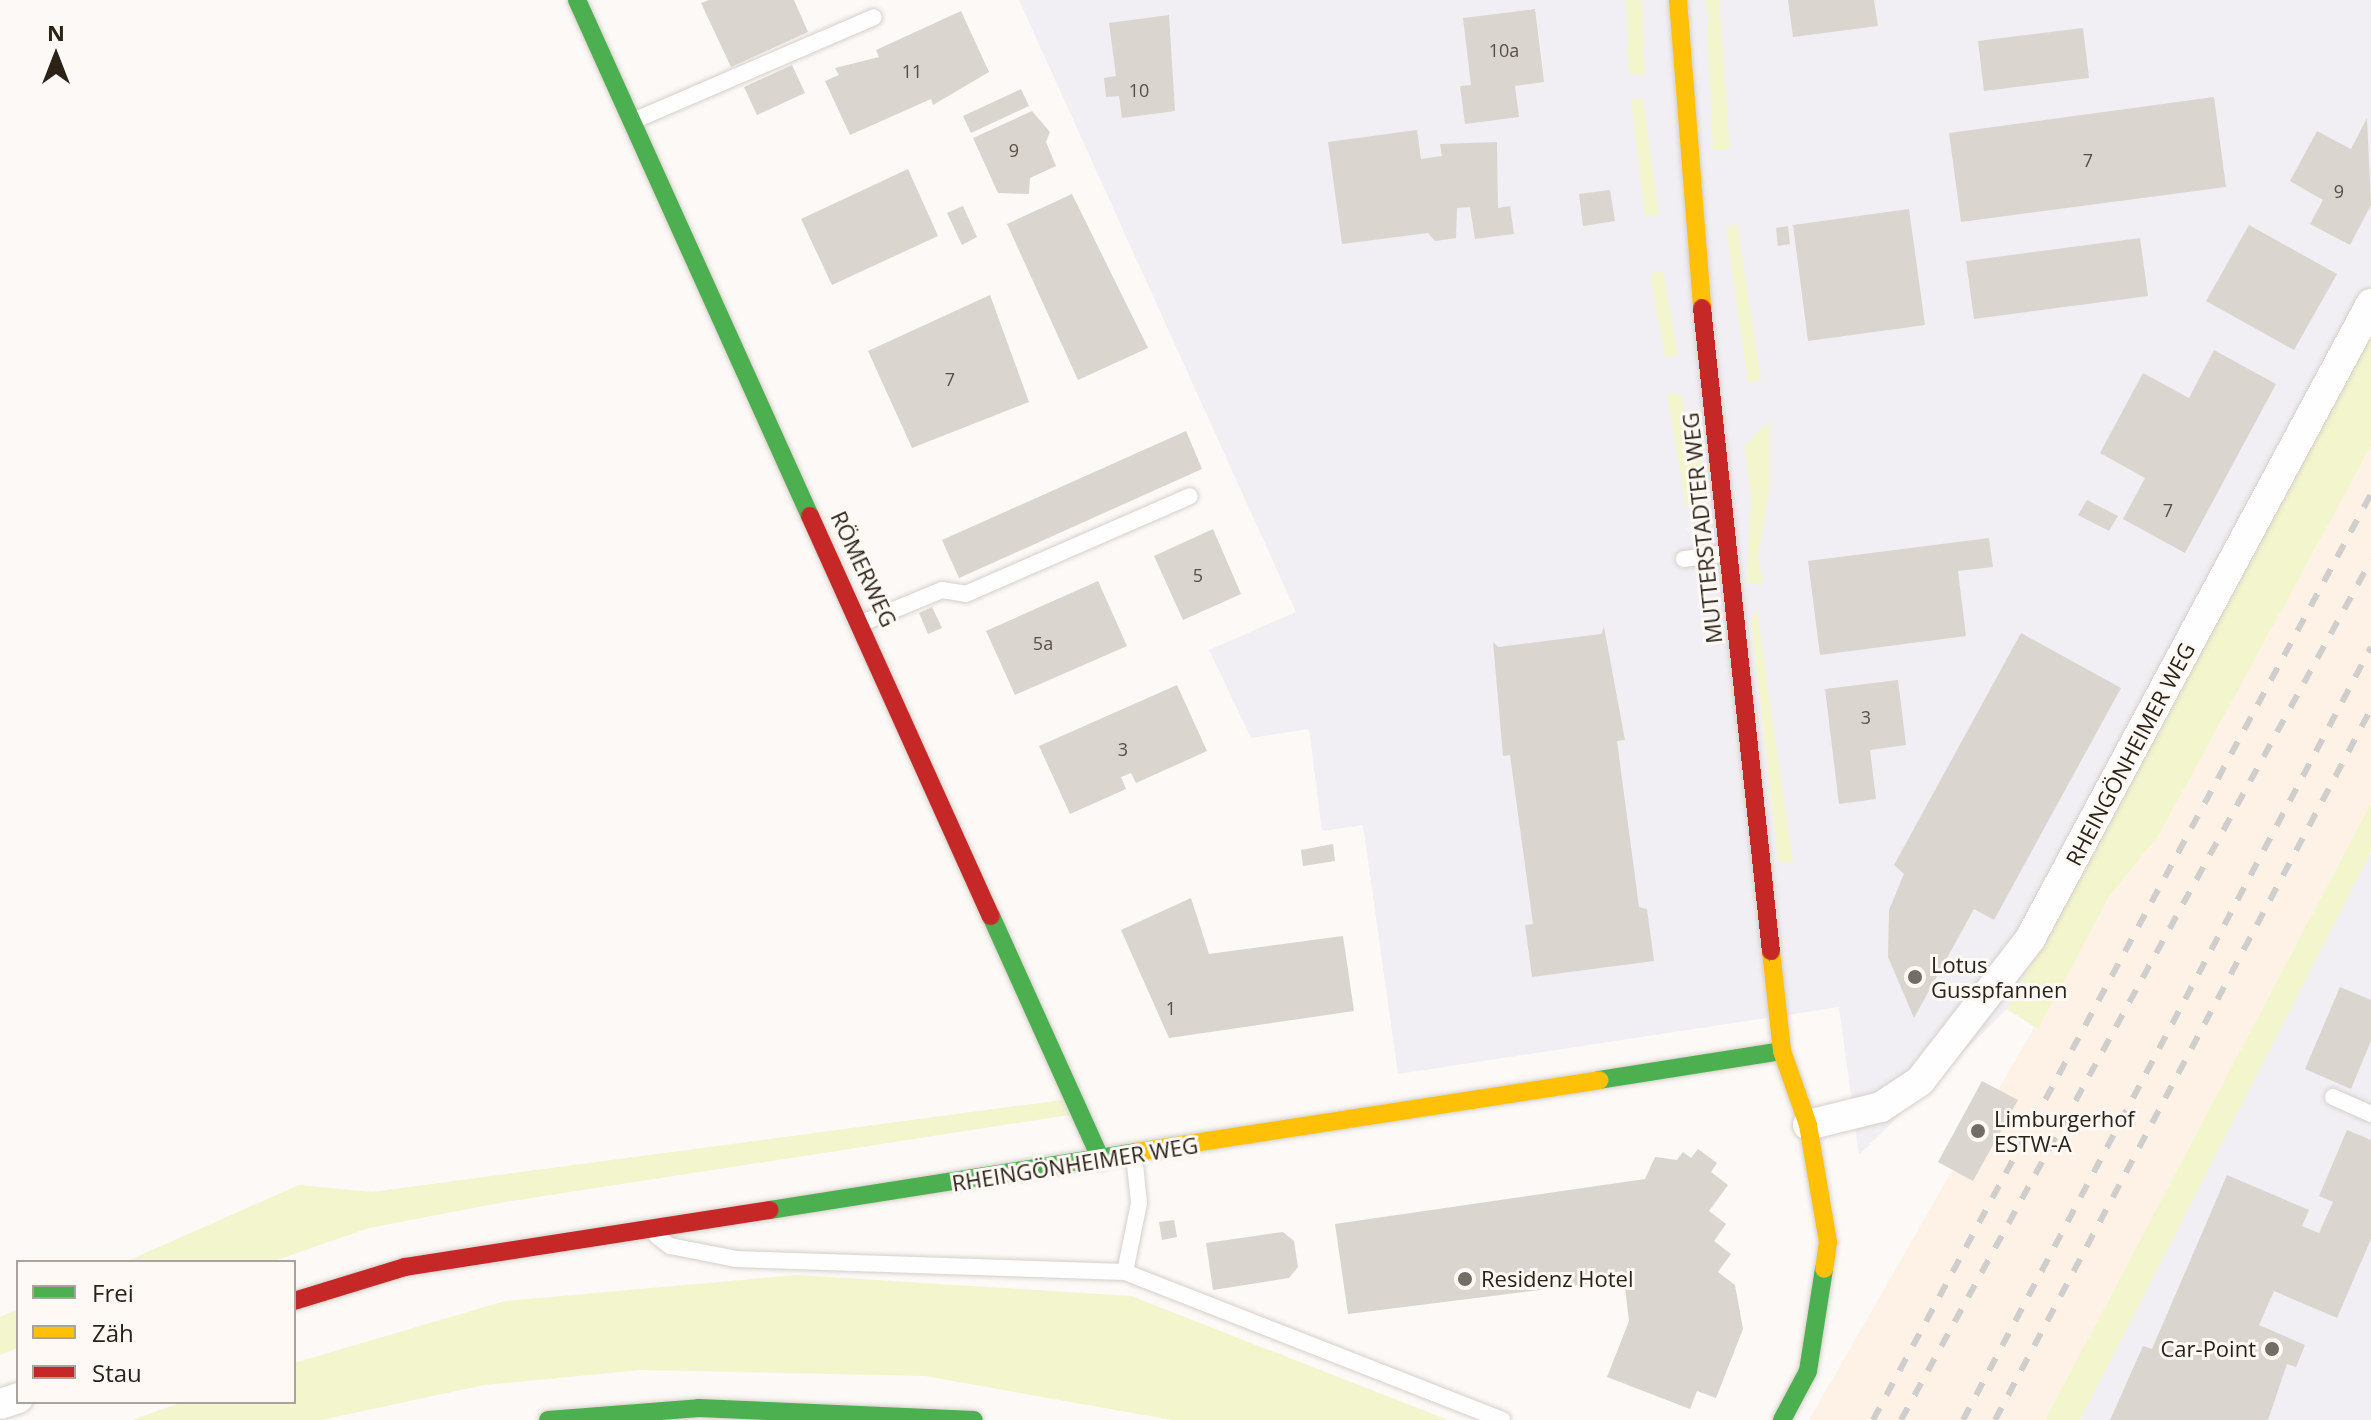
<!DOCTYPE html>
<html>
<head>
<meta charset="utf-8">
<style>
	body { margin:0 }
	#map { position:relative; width:2371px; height:1420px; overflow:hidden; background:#fcf9f6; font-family:"Open Sans",sans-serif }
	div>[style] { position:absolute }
	.commercial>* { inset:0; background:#f1eff4 }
	.built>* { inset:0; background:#fef2e7 }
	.green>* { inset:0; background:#f3f5cd }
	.building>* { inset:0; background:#dad5ce }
	.roads { filter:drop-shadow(0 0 2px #d5cfc9) drop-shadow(0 0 2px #d5cfc9) }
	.lane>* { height:16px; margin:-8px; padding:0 8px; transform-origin:8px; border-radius:8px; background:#fffefe }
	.street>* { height:30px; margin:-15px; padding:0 15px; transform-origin:15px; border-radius:15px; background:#fffefe }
	.fast>* { height:18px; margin:-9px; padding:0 9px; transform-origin:9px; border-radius:9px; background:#4caf50 }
	.slow>* { height:18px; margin:-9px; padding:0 9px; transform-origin:9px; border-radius:9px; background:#ffc107 }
	.jam>* { height:18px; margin:-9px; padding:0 9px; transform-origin:9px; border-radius:9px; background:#c62828 }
	.rail>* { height:6px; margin-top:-3px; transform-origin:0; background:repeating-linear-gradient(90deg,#cfcecc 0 14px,transparent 0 28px) }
	.dots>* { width:22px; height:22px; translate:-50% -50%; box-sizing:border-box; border:4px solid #fef9f4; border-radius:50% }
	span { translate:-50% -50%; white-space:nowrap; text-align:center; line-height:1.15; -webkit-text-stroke:6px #fef9f4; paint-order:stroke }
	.number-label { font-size:18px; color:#574f46 }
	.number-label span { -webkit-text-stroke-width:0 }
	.street-label { font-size:22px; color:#2b2218 }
	.poi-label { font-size:22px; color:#2b2218 }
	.left { translate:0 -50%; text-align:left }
	.right { translate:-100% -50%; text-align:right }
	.legend { position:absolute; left:16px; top:1260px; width:280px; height:144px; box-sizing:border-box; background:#fef9f4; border:2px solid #aaa39c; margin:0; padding:10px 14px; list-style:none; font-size:24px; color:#2b2218 }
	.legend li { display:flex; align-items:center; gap:16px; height:40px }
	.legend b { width:40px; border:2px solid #aaa39c }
	.north { position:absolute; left:16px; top:16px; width:80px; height:80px; -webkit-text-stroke:6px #fef9f4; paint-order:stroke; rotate:0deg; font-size:22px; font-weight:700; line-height:32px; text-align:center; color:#2b2218 }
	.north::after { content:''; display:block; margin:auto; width:28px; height:36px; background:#2b2218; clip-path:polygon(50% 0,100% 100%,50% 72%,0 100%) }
</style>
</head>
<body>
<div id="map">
	<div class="commercial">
		<div style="clip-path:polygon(1019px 0,2371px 0,2371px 330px,2007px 1009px,1859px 1155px,1839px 1007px,1398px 1074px,1363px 825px,1322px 831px,1309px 729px,1251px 738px,1209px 650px,1296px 612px)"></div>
		<div style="clip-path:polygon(2371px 852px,2371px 1420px,2080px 1420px,2265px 1050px)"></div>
	</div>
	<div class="built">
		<div style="clip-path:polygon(2371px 446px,2371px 803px,2045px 1420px,1809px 1420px,2109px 897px,2159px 835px)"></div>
	</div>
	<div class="green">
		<div style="clip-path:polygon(1626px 0,1642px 0,1645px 75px,1629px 74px)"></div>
		<div style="clip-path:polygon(1706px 0,1719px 0,1730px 149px,1713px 149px)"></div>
		<div style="clip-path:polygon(1643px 98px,1659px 215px,1645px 216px,1631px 100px)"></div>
		<div style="clip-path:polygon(1737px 224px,1761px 380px,1748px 383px,1726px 228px)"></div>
		<div style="clip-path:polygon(1663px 271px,1678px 355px,1665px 357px,1650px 274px)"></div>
		<div style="clip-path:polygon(2371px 330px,2371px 446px,2159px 835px,2109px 897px,2038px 1029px,2007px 1009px)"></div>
		<div style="clip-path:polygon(1667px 393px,1681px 394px,1689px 436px,1701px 450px,1703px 494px,1686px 507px)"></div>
		<div style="clip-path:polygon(1770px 420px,1770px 487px,1758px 557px,1763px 583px,1747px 583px,1751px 493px,1744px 447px)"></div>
		<div style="clip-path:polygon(1757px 610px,1793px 863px,1778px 861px,1751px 619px)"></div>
		<div style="clip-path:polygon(2371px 803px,2371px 852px,2080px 1420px,2045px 1420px)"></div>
		<div style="clip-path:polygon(1062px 1100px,1069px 1115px,499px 1203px,369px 1228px,271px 1262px,125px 1262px,299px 1185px,372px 1192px)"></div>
		<div style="clip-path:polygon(797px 1275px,1131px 1296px,1448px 1420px,1172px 1420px,925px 1376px,641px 1370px,484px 1385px,321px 1420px,132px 1420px,183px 1402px,294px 1402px,294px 1363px,505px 1301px)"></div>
		<div style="clip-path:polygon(18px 1309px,18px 1348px,0 1355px,0 1317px)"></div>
	</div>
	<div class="building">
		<div style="clip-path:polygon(709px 0,794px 0,808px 32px,731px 67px,701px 3px)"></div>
		<div style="clip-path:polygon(1788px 0,1874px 0,1878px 26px,1793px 37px)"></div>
		<div style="clip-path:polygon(1535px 9px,1544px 82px,1515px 86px,1519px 117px,1465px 124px,1460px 86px,1471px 85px,1463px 18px)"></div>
		<div style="clip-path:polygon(961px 11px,989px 72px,933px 105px,931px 99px,850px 135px,825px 81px,839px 75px,835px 68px,879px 57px,876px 50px)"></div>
		<div style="clip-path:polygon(1169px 15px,1175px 111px,1122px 118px,1119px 96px,1106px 97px,1104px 78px,1116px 76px,1109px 23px)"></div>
		<div style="clip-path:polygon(2083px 28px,2089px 78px,1984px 91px,1978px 41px)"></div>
		<div style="clip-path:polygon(792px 65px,805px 93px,757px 115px,744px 87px)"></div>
		<div style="clip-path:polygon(1021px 89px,1029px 106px,971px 133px,963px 116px)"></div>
		<div style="clip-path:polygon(2214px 97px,2226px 187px,1961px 222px,1949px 133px)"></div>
		<div style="clip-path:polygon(1032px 111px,1050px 132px,1046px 142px,1056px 166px,1030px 178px,1029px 194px,998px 193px,973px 138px)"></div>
		<div style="clip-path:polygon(2367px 118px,2371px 205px,2350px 245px,2310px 224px,2323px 200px,2290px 181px,2317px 131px,2351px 149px)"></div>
		<div style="clip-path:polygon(1417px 130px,1421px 159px,1442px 156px,1440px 144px,1497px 142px,1498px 208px,1510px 206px,1514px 234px,1475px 239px,1470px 207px,1457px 208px,1456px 238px,1435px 241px,1428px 233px,1342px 244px,1328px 142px)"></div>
		<div style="clip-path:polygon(908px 169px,938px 236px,832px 285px,801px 219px)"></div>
		<div style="clip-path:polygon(1610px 190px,1615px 221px,1583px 226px,1579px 194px)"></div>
		<div style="clip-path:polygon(1072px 194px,1148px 348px,1078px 380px,1007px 224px)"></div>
		<div style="clip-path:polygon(963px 206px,977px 237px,962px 245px,947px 213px)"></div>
		<div style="clip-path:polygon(1909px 209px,1925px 325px,1808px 341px,1793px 225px)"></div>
		<div style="clip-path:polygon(2249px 225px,2337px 274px,2294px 350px,2206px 301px)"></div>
		<div style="clip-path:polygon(1788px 226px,1790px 244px,1778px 246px,1776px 228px)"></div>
		<div style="clip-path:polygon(2140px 238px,2148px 296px,1974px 319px,1966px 261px)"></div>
		<div style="clip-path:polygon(990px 295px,1029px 402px,912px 448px,868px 351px)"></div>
		<div style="clip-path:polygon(2214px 350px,2276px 384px,2185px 553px,2123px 519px,2145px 478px,2100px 453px,2143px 373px,2189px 398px)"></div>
		<div style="clip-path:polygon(1186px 431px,1202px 469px,959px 578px,942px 540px)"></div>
		<div style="clip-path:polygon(2087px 500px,2118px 516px,2109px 531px,2078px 515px)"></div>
		<div style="clip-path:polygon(1213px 529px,1241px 594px,1183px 620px,1154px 556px)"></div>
		<div style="clip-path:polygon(1989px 538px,1993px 567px,1958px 571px,1966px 636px,1820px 655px,1808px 561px)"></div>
		<div style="clip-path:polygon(1098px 581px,1127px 646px,1015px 695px,986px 631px)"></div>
		<div style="clip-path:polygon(932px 607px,942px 628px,928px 634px,919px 613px)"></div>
		<div style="clip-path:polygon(1604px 627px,1625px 740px,1617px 741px,1639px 907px,1647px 909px,1654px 961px,1532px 977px,1525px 925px,1533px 924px,1510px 755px,1503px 756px,1493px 642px,1498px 647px,1601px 634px)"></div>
		<div style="clip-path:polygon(2021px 633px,2121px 688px,1994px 920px,1974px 909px,1914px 1018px,1888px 957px,1889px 910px,1904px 874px,1894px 865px)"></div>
		<div style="clip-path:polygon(1898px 680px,1906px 745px,1870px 750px,1876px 799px,1839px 804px,1825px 689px)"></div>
		<div style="clip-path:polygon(1177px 685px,1207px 751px,1136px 783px,1131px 773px,1121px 777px,1126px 789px,1070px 814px,1039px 746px)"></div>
		<div style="clip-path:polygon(1333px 844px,1335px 861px,1303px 866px,1301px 850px)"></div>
		<div style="clip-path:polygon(1191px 898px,1209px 954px,1343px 936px,1354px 1011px,1169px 1038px,1121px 930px)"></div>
		<div style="clip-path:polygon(2340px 987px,2371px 1000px,2371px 1041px,2351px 1089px,2305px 1069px)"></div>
		<div style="clip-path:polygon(1982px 1081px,2018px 1100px,1973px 1181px,1938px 1162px)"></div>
		<div style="clip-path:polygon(2347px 1130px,2371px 1140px,2371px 1239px,2337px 1318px,2274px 1291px,2259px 1325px,2305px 1345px,2296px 1367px,2287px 1364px,2268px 1420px,2110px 1420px,2143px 1346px,2152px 1349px,2227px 1175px,2309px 1210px,2302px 1226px,2319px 1233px,2333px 1202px,2319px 1196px)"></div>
		<div style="clip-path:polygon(1698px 1149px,1717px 1163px,1711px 1172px,1728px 1185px,1709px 1211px,1726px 1224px,1714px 1241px,1731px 1254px,1718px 1272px,1735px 1285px,1743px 1329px,1716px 1398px,1697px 1391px,1690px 1409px,1607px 1377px,1629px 1321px,1623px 1271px,1586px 1277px,1587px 1284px,1348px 1314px,1335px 1224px,1645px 1179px,1655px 1157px,1677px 1160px,1683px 1152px,1691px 1158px)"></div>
		<div style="clip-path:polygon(1174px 1220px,1177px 1237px,1162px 1240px,1159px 1222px)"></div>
		<div style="clip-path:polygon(1283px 1232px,1294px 1241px,1298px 1267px,1289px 1278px,1213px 1290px,1206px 1243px)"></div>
	</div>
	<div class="roads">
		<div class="lane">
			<div style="left:633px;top:121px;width:262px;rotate:-23.3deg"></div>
			<div style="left:1684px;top:559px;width:43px;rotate:-7.9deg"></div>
			<div style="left:862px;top:623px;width:87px;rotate:-22.4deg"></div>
			<div style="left:942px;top:590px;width:24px;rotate:9deg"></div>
			<div style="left:966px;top:594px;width:244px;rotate:-23.6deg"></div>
			<div style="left:2333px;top:1097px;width:42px;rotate:24.1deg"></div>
			<div style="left:657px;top:1236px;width:16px;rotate:38deg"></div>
			<div style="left:670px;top:1246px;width:67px;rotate:11.1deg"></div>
			<div style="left:736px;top:1259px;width:389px;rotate:1.9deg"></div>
			<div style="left:1125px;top:1272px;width:405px;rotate:21.4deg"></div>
			<div style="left:1125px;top:1272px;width:70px;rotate:-78.5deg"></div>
			<div style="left:1139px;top:1203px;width:48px;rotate:-95.9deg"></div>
		</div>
		<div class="street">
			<div style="left:1808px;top:1125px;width:75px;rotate:-13.9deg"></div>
			<div style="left:1881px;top:1107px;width:47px;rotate:-33.7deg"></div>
			<div style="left:1920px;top:1081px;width:180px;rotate:-52.2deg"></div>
			<div style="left:2030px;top:939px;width:721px;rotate:-61.76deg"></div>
			<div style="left:0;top:1404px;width:19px;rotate:-18deg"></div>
		</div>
		<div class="fast">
			<div style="left:577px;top:0;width:566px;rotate:65.7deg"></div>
			<div style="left:991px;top:916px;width:268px;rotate:65.7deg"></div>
			<div style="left:1599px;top:1080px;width:185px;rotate:-9deg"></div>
			<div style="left:770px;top:1210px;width:371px;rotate:-9deg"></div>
			<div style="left:548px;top:1420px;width:151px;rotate:-4.5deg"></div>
			<div style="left:699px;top:1408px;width:275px;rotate:2.5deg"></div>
			<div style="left:1782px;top:1420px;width:55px;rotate:-62deg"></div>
			<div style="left:1808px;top:1371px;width:103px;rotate:-81.1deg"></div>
		</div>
		<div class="slow">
			<div style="left:1678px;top:0;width:309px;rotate:85.5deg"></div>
			<div style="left:1771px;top:951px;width:101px;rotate:83.7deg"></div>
			<div style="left:1782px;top:1051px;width:78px;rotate:70.6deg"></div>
			<div style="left:1808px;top:1125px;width:119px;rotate:80.3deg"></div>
			<div style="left:1828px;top:1242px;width:27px;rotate:98deg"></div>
			<div style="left:1136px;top:1152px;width:469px;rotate:-8.8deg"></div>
		</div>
		<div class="jam">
			<div style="left:1702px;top:308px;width:647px;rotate:83.88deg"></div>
			<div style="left:810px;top:516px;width:439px;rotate:65.7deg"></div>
			<div style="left:294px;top:1301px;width:116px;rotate:-17deg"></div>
			<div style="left:405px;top:1267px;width:369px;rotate:-8.9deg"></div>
		</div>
	</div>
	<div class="rail">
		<div style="left:1873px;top:1420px;width:1051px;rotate:-61.73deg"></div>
		<div style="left:1901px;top:1420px;width:980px;rotate:-61.34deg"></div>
		<div style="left:1963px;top:1420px;width:874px;rotate:-62.17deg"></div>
		<div style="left:1995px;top:1420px;width:804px;rotate:-62.13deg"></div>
	</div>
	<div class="dots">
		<div style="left:1915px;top:977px;background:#746d66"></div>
		<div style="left:1978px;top:1131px;background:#746d66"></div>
		<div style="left:1465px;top:1279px;background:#746d66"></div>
		<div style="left:2272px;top:1349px;background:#746d66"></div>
	</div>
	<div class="number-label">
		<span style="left:1504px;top:50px">10a</span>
		<span style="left:912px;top:71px">11</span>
		<span style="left:1139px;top:90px">10</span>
		<span style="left:1014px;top:150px">9</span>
		<span style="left:2088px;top:160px">7</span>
		<span style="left:2339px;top:191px">9</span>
		<span style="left:950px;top:379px">7</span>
		<span style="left:2168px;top:510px">7</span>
		<span style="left:1198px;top:575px">5</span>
		<span style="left:1043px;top:643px">5a</span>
		<span style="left:1866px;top:717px">3</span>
		<span style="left:1123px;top:749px">3</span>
		<span style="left:1171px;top:1008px">1</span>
	</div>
	<div class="street-label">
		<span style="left:1702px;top:528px;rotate:-96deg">MUTTERSTADTER WEG</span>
		<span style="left:864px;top:569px;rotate:65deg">RÖMERWEG</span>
		<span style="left:2130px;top:754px;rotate:-62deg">RHEINGÖNHEIMER WEG</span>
		<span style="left:1075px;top:1164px;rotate:-9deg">RHEINGÖNHEIMER WEG</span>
	</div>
	<div class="poi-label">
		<span class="left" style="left:1931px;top:977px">Lotus<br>Gusspfannen</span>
		<span class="left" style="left:1994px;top:1131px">Limburgerhof<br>ESTW-A</span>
		<span class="left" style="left:1481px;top:1279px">Residenz Hotel</span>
		<span class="right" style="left:2256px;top:1349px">Car-Point</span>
	</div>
	<ul class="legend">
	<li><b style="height:10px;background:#4caf50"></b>Frei</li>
	<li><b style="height:10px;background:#ffc107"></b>Zäh</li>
	<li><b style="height:10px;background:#c62828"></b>Stau</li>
	</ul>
	<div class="north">N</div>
</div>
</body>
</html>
